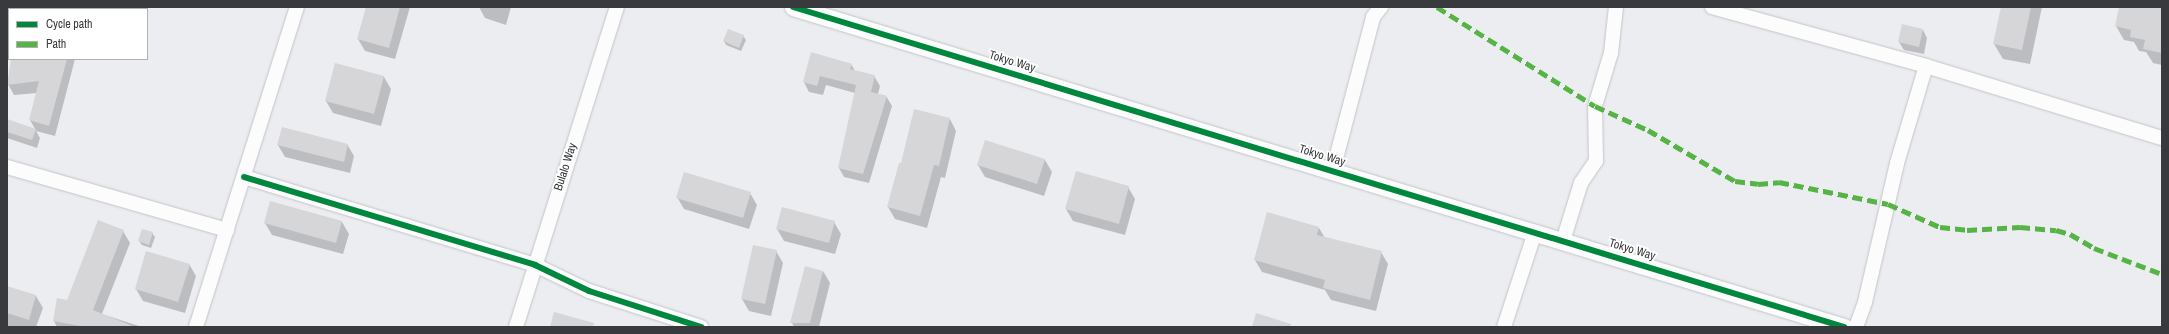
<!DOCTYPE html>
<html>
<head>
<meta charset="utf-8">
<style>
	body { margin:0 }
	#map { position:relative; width:2169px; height:334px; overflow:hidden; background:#ebedf1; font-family:"Archivo Narrow",sans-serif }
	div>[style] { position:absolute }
	.shadow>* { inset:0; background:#0003 }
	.building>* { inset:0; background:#d6d6d9 }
	.roads { filter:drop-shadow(0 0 1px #c3c4c7) drop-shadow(0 0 1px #c3c4c7) }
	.minor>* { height:14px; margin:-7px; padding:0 7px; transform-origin:7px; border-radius:7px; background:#fcfcfd }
	.tertiary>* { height:17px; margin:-8.5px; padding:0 8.5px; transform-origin:8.5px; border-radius:8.5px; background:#fcfcfd }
	.quiet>* { height:5px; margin-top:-2.5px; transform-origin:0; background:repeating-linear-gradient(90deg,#56b346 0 10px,transparent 0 15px) }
	.cycleway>* { height:6px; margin:-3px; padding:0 3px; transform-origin:3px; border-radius:3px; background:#00873e }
	span { translate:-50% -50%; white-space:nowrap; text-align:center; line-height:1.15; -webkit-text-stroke:3.5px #fff; paint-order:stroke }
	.street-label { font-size:12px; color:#383a3d }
	.frame { position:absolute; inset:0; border:8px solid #383a3d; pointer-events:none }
	.legend { position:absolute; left:8px; top:8px; width:140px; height:52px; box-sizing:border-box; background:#fff; border:1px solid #afb0b1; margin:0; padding:5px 7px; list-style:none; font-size:12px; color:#383a3d }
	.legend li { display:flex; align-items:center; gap:8px; height:20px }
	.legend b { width:20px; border:1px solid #afb0b1 }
</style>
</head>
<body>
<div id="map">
	<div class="shadow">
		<div style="clip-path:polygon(367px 7px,410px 7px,395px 59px,365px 51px,358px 39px)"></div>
		<div style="clip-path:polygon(479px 7px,511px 7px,506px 25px,485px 18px)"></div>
		<div style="clip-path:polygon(2002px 7px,2042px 7px,2030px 64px,2003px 59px,1994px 44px)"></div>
		<div style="clip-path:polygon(2120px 7px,2162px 7px,2162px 65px,2153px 63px,2146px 52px,2139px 51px,2134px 42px,2124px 40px,2116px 26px)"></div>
		<div style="clip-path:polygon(1923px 30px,1927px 38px,1924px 54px,1904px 50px,1899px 42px)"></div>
		<div style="clip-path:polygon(743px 36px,746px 40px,741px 51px,726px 45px,724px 41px)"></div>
		<div style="clip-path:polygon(812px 54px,851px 64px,855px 71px,874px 76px,880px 86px,878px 94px,886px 96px,892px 106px,869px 183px,844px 177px,839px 168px,855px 93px,826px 85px,823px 95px,809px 92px,804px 82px)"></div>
		<div style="clip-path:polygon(12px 59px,75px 59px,55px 136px,36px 131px,40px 138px,37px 148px,7px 138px,7px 120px,35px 129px,30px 120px,37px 93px,14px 95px,8px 84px)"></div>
		<div style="clip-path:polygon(336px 64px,384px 77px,391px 89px,381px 126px,333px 113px,326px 101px)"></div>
		<div style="clip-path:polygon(950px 119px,956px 131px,945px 178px,941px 177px,927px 228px,895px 219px,888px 207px)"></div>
		<div style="clip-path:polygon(347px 144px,354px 156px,350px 173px,285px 157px,278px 145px)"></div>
		<div style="clip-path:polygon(1045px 160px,1052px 172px,1044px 196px,985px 177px,978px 165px)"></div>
		<div style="clip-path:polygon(1128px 187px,1135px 199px,1125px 235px,1073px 221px,1066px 209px)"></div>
		<div style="clip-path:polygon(750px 193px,757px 205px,749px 229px,684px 209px,677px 197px)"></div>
		<div style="clip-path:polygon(342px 222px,349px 234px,343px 254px,272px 235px,265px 223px)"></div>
		<div style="clip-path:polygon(834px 222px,841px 234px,835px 254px,784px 241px,777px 229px)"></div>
		<div style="clip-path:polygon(1319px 228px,1325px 238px,1381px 252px,1388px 264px,1376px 311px,1331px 300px,1325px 290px,1262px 272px,1255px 260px)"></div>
		<div style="clip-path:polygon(123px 231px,130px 243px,102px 314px,142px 327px,57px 327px,54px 321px)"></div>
		<div style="clip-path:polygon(152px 233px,155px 237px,151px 248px,142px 245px,139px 241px)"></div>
		<div style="clip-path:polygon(776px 251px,783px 263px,771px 316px,749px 311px,742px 299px)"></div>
		<div style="clip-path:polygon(189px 264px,196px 276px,185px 313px,143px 301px,136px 289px)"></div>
		<div style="clip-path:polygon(823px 271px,830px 283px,819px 327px,794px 327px,792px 323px)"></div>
		<div style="clip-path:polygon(7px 287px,36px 296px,43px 308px,36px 327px,7px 327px)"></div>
	</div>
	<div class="building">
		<div style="clip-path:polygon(366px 7px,400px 7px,389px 48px,357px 39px)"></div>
		<div style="clip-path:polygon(2001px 7px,2031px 7px,2022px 50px,1993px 44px)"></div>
		<div style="clip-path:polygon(2119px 7px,2162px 7px,2162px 53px,2143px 49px,2145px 40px,2130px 37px,2131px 30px,2115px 26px)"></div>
		<div style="clip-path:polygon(1902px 24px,1923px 29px,1919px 47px,1898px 42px)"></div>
		<div style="clip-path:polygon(728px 29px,744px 35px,739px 48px,723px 41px)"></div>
		<div style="clip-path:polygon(811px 52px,852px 64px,850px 69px,875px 75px,871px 92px,887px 96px,863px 174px,838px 168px,856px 85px,820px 76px,817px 86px,803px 82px)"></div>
		<div style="clip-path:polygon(11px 59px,67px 59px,49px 126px,29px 120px,39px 81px,7px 85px)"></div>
		<div style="clip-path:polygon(335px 63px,384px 76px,374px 114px,325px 101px)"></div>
		<div style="clip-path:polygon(914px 109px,950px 118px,939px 166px,934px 165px,920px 216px,887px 207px,899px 163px,901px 163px)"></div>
		<div style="clip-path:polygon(7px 119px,36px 129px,32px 140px,7px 132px)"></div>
		<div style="clip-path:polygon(282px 127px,348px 144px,344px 162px,277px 145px)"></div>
		<div style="clip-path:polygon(985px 140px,1045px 159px,1037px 184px,977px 165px)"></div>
		<div style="clip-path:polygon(1076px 171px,1129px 186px,1119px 224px,1065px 209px)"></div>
		<div style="clip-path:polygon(684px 172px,751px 192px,743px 218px,676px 198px)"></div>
		<div style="clip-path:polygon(270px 201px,342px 221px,336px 243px,264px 223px)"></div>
		<div style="clip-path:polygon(782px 207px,835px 221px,829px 243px,776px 229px)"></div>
		<div style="clip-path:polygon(1267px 212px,1319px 227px,1317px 235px,1382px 251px,1370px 300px,1323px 288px,1325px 280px,1254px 260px)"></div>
		<div style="clip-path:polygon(98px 220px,124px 230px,93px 310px,135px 327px,86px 327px,53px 321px,57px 298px,67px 300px)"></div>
		<div style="clip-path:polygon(142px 229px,153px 232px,149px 245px,138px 241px)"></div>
		<div style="clip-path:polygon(753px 245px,777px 250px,765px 304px,741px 299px)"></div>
		<div style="clip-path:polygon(146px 251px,190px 264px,178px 302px,135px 289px)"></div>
		<div style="clip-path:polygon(805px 266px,823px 271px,810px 323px,790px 323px)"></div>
		<div style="clip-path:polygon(7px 286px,36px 295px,29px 320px,7px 313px)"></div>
		<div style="clip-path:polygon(554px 312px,594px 323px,593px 327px,550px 327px)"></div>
		<div style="clip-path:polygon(1256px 313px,1291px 324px,1291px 327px,1252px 327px)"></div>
	</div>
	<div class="roads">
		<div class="minor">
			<div style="left:1712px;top:7px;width:222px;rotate:15.4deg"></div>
			<div style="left:1926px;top:66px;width:247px;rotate:17deg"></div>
			<div style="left:7px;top:167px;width:229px;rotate:16deg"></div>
			<div style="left:1333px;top:170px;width:158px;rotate:-75.3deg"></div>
			<div style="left:1373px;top:17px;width:13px;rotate:-51deg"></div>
			<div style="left:244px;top:177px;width:304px;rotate:16.8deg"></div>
			<div style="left:535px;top:265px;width:60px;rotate:25.7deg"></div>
			<div style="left:589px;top:291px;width:118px;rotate:17.8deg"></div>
			<div style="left:1563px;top:241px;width:61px;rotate:-72.8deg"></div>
			<div style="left:1581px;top:183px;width:27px;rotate:-56deg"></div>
			<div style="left:1596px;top:161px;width:55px;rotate:-91deg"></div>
			<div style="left:1595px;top:106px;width:55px;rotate:-73.2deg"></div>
			<div style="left:1611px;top:53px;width:46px;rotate:-83.8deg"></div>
			<div style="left:196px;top:327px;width:336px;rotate:-72.5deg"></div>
			<div style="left:516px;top:327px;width:336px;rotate:-72.5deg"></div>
			<div style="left:1504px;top:327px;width:100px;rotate:-71.9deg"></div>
			<div style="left:1856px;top:327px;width:27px;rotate:-70deg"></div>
			<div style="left:1865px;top:302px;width:143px;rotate:-77deg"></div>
			<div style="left:1897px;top:163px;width:101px;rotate:-73.4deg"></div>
		</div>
		<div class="tertiary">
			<div style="left:793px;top:7px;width:1099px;rotate:16.93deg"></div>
		</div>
	</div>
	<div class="quiet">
		<div style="left:1437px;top:7px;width:186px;rotate:32.1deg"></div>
		<div style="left:1595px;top:106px;width:58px;rotate:24.4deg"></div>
		<div style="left:1648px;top:130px;width:101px;rotate:30.4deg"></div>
		<div style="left:1735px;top:181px;width:23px;rotate:7deg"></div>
		<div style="left:1758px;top:184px;width:21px;rotate:-5deg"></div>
		<div style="left:1779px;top:182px;width:111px;rotate:11.4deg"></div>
		<div style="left:1888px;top:204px;width:57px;rotate:23.9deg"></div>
		<div style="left:1940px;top:227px;width:27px;rotate:6deg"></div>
		<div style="left:1967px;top:230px;width:53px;rotate:-3.2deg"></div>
		<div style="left:2020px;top:227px;width:36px;rotate:5deg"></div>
		<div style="left:2056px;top:230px;width:15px;rotate:16deg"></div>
		<div style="left:2070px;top:234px;width:28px;rotate:30deg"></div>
		<div style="left:2094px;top:248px;width:73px;rotate:20.9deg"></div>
	</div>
	<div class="cycleway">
		<div style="left:793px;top:7px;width:1099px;rotate:16.93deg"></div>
		<div style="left:244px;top:177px;width:304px;rotate:16.8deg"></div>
		<div style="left:535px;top:265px;width:60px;rotate:25.7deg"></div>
		<div style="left:589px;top:291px;width:118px;rotate:17.8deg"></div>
	</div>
	<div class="street-label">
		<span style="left:1012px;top:62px;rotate:17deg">Tokyo Way</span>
		<span style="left:1322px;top:156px;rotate:17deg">Tokyo Way</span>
		<span style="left:566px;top:167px;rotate:-72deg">Bulalo Way</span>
		<span style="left:1632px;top:250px;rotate:17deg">Tokyo Way</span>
	</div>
	<div class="frame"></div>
	<ul class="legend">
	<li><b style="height:5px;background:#00873e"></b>Cycle path</li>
	<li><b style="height:5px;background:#56b346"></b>Path</li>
	</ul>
</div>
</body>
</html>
